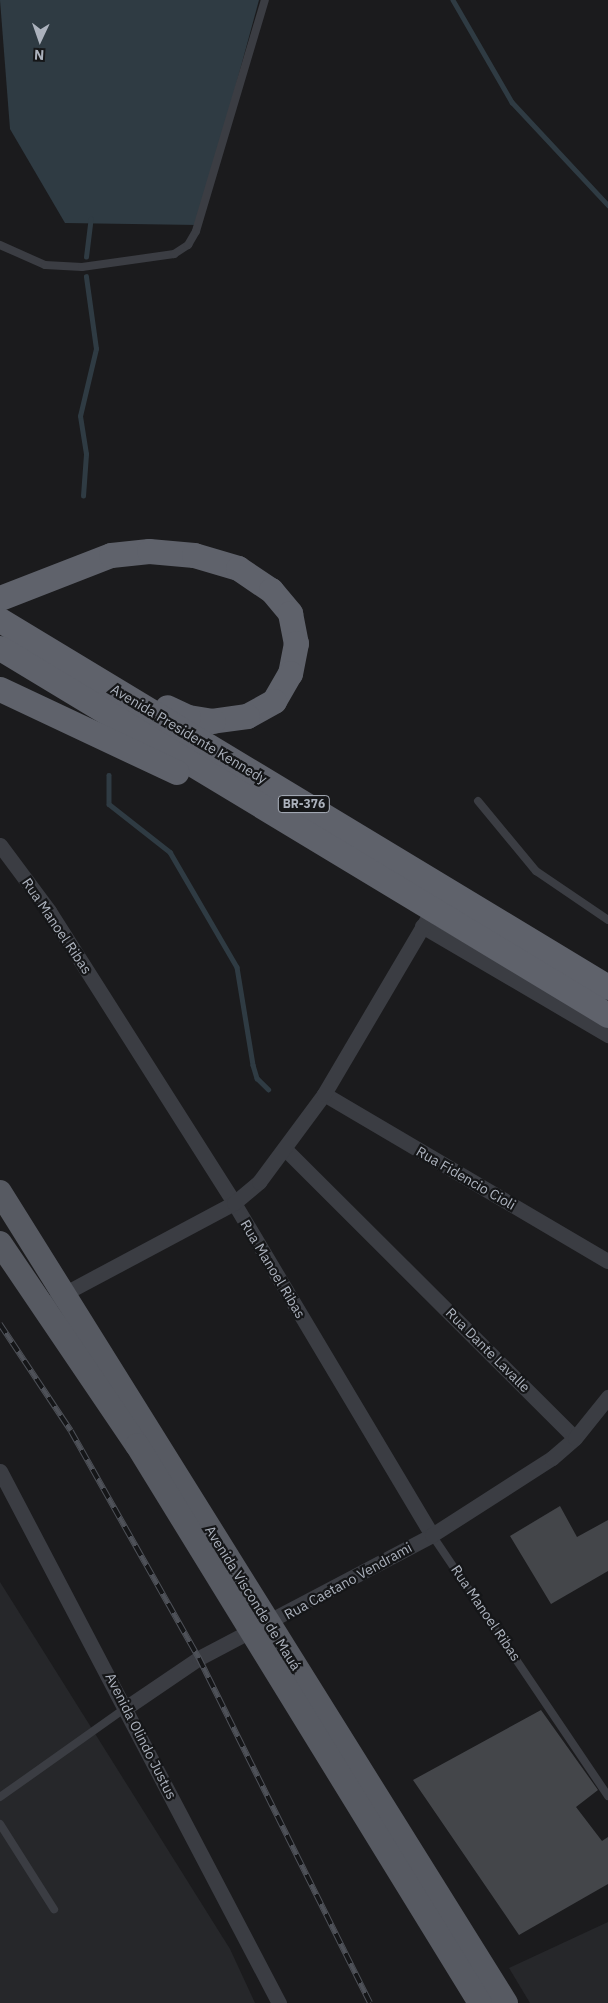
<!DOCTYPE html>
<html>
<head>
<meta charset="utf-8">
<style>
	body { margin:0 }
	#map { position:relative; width:608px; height:2003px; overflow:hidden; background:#1b1b1d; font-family:"IBM Plex Sans",sans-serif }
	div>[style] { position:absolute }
	.built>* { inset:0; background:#26272a }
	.water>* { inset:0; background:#2f3b43 }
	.stream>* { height:4.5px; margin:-2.25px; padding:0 2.25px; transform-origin:2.25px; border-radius:2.25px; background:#2f3b43 }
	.building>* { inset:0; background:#44464a }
	.service>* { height:8px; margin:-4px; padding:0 4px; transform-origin:4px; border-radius:4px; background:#3b3d43 }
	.minor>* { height:15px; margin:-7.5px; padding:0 7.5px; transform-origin:7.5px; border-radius:7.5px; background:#3b3d43 }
	.primary>* { height:24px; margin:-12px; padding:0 12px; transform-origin:12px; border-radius:12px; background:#575a62 }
	.trunk>* { height:25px; margin:-12.5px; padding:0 12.5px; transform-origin:12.5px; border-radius:12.5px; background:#5f626b }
	.rail>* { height:5.5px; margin-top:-2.75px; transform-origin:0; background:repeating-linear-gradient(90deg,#151618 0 11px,#4e5158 0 22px); box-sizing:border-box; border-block:1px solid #4e5158 }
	span { translate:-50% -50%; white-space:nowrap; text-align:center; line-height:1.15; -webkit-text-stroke:4.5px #151618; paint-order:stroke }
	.shield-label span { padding:1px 4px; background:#151618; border:1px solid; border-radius:4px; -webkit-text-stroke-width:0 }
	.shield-label { font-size:12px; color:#acb2bd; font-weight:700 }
	.street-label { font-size:14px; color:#acb2bd }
	.north { position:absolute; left:15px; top:15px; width:50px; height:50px; -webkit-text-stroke:4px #151618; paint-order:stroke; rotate:183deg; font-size:14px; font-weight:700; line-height:20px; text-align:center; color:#acb2bd }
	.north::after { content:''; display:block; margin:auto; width:18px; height:22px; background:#acb2bd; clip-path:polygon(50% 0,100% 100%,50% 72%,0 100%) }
</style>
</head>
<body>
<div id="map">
	<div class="built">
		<div style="clip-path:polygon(0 1582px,230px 1949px,255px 2003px,0 2003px)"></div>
		<div style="clip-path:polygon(608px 1922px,608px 2003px,530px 2003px,509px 1968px)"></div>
	</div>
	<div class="water">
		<div style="clip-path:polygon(0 0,259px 0,198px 225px,65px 223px,10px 129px)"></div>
	</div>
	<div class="stream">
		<div style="left:453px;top:0;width:118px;rotate:60deg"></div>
		<div style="left:512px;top:102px;width:141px;rotate:47deg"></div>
		<div style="left:86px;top:257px;width:38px;rotate:-83deg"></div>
		<div style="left:83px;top:496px;width:42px;rotate:-85.9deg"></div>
		<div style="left:86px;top:454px;width:38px;rotate:-99deg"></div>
		<div style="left:80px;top:416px;width:69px;rotate:-76.6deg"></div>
		<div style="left:96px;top:349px;width:73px;rotate:-97.9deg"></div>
		<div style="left:109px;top:775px;width:29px;rotate:90deg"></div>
		<div style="left:109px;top:804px;width:78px;rotate:38.2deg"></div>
		<div style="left:170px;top:852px;width:133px;rotate:59.8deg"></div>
		<div style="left:237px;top:967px;width:99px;rotate:80.7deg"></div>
		<div style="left:253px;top:1065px;width:14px;rotate:73deg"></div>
		<div style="left:257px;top:1078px;width:16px;rotate:45deg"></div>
	</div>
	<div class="building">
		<div style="clip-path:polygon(560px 1506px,577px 1537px,608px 1520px,608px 1571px,551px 1604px,510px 1536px)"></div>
		<div style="clip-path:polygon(541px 1710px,598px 1790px,576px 1807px,602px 1841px,608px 1837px,608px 1884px,519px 1935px,413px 1780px)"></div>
	</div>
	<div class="service">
		<div style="left:0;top:245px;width:49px;rotate:24deg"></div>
		<div style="left:45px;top:265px;width:37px;rotate:3deg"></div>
		<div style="left:82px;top:267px;width:93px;rotate:-8deg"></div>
		<div style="left:174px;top:254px;width:17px;rotate:-33deg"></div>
		<div style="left:188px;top:245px;width:16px;rotate:-60deg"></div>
		<div style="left:196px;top:231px;width:241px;rotate:-73.4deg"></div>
		<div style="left:478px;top:801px;width:91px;rotate:50.4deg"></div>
		<div style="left:536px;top:871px;width:87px;rotate:34.2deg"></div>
		<div style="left:432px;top:1535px;width:315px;rotate:56deg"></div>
		<div style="left:0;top:1797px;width:156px;rotate:-35.3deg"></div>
		<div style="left:0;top:1824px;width:101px;rotate:57.6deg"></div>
	</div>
	<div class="minor">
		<div style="left:0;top:845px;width:82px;rotate:53.4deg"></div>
		<div style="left:49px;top:911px;width:346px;rotate:57.6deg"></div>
		<div style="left:234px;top:1203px;width:387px;rotate:59.2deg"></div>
		<div style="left:422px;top:926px;width:216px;rotate:30.4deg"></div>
		<div style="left:324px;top:1094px;width:329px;rotate:30.5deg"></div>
		<div style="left:285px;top:1149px;width:409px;rotate:44.9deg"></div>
		<div style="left:56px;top:1298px;width:202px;rotate:-28.1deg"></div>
		<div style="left:234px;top:1203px;width:33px;rotate:-40deg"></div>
		<div style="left:259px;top:1182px;width:109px;rotate:-53.5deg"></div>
		<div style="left:324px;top:1094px;width:215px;rotate:-59.5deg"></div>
		<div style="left:0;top:1471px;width:601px;rotate:62.33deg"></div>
		<div style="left:127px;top:1707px;width:87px;rotate:-34.2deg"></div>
		<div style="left:199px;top:1658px;width:263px;rotate:-27.8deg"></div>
		<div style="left:432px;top:1535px;width:143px;rotate:-32.7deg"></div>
		<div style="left:552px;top:1458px;width:30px;rotate:-41deg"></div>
		<div style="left:575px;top:1438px;width:53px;rotate:-51.2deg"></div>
	</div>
	<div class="primary">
		<div style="left:0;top:1192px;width:956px;rotate:58.04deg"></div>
		<div style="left:0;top:1243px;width:244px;rotate:55.9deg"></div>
		<div style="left:137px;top:1445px;width:655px;rotate:58.42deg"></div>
	</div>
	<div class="trunk">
		<div style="left:0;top:598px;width:119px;rotate:-21.2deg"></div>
		<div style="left:111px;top:555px;width:38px;rotate:-6deg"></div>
		<div style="left:149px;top:551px;width:45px;rotate:5.1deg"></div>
		<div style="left:194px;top:555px;width:46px;rotate:16.5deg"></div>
		<div style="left:238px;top:568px;width:40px;rotate:34deg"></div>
		<div style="left:271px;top:590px;width:30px;rotate:50deg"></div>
		<div style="left:290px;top:613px;width:31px;rotate:79deg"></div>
		<div style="left:296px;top:643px;width:31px;rotate:101deg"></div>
		<div style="left:290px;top:673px;width:32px;rotate:120deg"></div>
		<div style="left:274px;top:701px;width:31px;rotate:151deg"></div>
		<div style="left:247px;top:716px;width:34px;rotate:172deg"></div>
		<div style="left:213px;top:721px;width:25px;rotate:-171deg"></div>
		<div style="left:188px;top:717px;width:23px;rotate:-155deg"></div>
		<div style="left:0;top:620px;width:710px;rotate:31.12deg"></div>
		<div style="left:0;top:648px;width:710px;rotate:31.12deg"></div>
		<div style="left:0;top:689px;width:195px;rotate:25.2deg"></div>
	</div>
	<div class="rail">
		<div style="left:0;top:1324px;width:128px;rotate:56.4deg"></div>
		<div style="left:71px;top:1431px;width:261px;rotate:60.6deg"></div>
		<div style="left:199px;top:1658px;width:385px;rotate:63.6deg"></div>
	</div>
	<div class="shield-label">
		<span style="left:304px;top:804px">BR-376</span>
	</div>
	<div class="street-label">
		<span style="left:189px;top:734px;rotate:31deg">Avenida Presidente Kennedy</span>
		<span style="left:57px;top:926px;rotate:56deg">Rua Manoel Ribas</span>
		<span style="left:466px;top:1178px;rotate:30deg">Rua Fidencio Cioli</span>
		<span style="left:273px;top:1269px;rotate:59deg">Rua Manoel Ribas</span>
		<span style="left:488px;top:1350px;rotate:45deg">Rua Dante Lavalle</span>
		<span style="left:348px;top:1581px;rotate:-29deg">Rua Caetano Vendrami</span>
		<span style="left:253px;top:1598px;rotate:58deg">Avenida Visconde de Mauá</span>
		<span style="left:486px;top:1613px;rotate:56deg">Rua Manoel Ribas</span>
		<span style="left:141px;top:1736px;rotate:63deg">Avenida Olindo Justus</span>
	</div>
	<div class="north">N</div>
</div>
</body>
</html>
